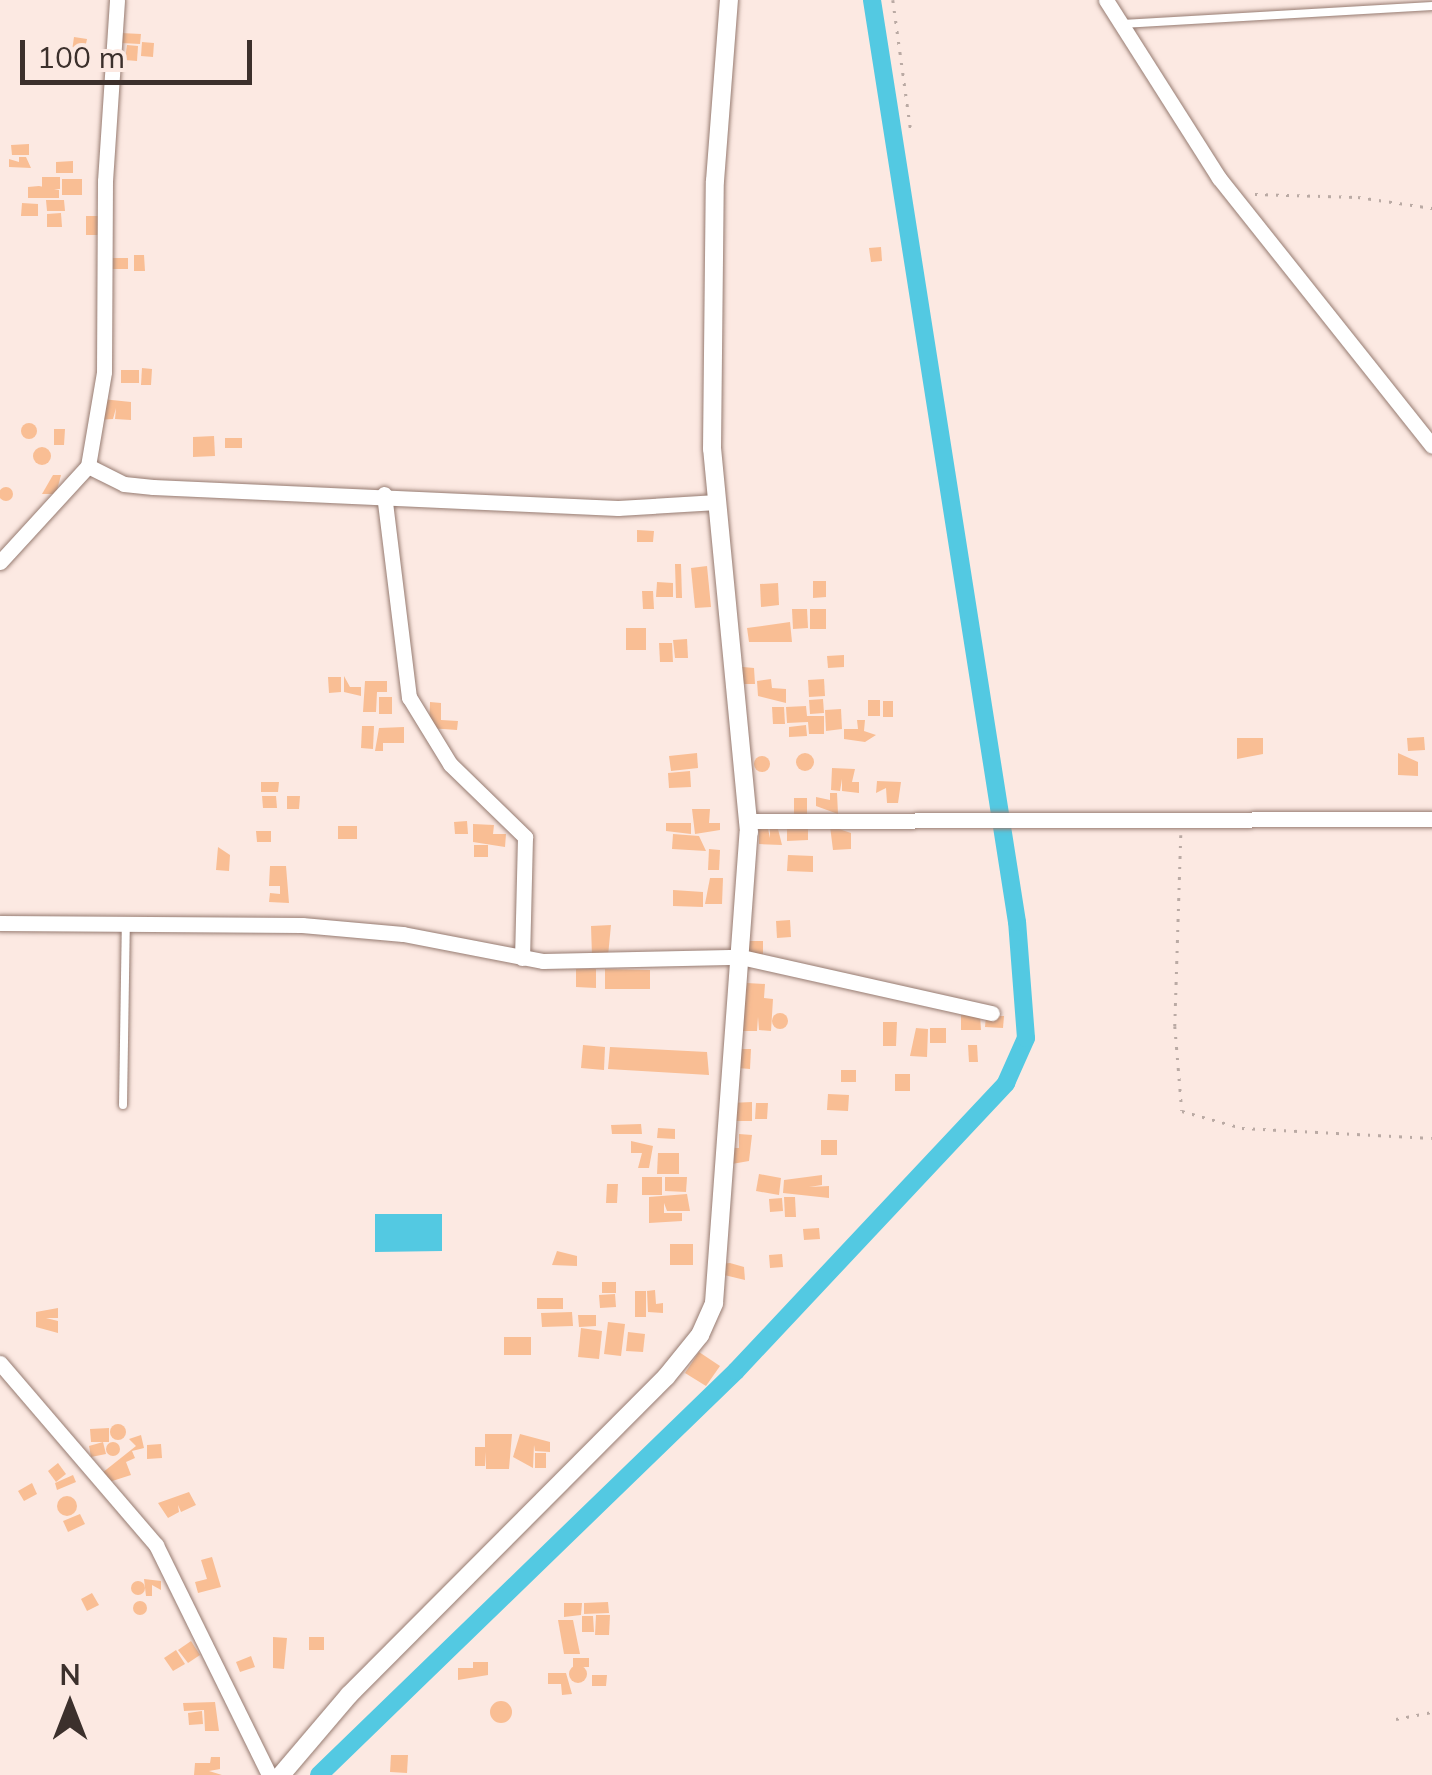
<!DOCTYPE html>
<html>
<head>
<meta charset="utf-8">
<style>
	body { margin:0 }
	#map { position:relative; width:1432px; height:1775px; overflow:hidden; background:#fce9e2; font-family:Mulish,sans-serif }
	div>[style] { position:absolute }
	.water>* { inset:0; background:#53c9e2 }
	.canal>* { height:18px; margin:-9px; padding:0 9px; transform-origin:9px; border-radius:9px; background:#53c9e2 }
	.building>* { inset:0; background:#f9be94 }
	.round { border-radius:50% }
	.path>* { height:2.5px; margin-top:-1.25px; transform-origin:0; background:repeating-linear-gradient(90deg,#baaaa4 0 2.5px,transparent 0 10.5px) }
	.roads { filter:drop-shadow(0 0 2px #967b71) drop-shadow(0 0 2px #967b71) }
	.service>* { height:8px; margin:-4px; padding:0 4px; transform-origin:4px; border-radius:4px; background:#fff }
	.minor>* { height:15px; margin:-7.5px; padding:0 7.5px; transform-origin:7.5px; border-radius:7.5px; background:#fff }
	.tertiary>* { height:18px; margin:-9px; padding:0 9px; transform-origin:9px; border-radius:9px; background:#fff }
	span { translate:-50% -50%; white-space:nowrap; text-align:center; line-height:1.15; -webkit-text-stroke:8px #fce9e2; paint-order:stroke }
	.north { position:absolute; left:20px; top:1655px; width:100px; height:100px; -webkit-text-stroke:8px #fce9e2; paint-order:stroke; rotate:0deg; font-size:28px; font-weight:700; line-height:40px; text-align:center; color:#3c302c }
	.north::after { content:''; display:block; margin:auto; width:35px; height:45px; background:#3c302c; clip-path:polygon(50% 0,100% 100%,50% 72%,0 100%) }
	.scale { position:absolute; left:20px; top:40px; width:232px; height:45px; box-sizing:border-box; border:5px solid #3c302c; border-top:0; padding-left:12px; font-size:30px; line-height:35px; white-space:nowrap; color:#3c302c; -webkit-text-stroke:8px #fce9e2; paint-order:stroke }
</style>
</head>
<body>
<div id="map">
	<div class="water">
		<div style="clip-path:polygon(375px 1214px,442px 1214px,442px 1251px,375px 1252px)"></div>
	</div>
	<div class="canal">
		<div style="left:319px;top:1775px;width:581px;rotate:-44.09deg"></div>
		<div style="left:736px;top:1371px;width:395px;rotate:-46.8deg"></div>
		<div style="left:1006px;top:1083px;width:49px;rotate:-66deg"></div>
		<div style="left:1026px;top:1038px;width:116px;rotate:-94.4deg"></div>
		<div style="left:1017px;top:922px;width:933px;rotate:-98.94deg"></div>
	</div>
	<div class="building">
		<div style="clip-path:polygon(121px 33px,141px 34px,140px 44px,121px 43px)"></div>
		<div style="clip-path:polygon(74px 37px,87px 39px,84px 53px,72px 51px)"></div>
		<div style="clip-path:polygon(142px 42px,154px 43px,153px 57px,141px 56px)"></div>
		<div style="clip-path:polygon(127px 45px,138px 46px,137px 61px,125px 60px)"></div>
		<div style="clip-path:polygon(29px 144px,29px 155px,12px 155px,11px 145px)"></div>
		<div style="clip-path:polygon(19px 157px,26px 157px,31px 168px,9px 167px,9px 159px,19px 162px)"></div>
		<div style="clip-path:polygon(73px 161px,73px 173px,56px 173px,56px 162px)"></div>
		<div style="clip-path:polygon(42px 177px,60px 177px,60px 189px,42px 189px)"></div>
		<div style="clip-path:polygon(62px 179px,82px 179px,82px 195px,62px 195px)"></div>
		<div style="clip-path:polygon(39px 186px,59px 190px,59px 198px,28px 198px,28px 187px)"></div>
		<div style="clip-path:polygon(46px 200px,64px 200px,65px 211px,47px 211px)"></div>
		<div style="clip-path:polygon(22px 203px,38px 204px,38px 216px,21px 216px)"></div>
		<div style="clip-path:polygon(61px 213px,62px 227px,47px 227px,47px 214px)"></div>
		<div style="clip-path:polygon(86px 216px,102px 216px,102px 235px,86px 235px)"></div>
		<div style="clip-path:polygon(881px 247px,882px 261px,871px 262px,869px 248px)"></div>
		<div style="clip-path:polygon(134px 255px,144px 255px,145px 271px,134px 271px)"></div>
		<div style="clip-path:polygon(111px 258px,128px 258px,128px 269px,111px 269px)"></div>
		<div style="clip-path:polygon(142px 368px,152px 369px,151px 385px,141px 385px)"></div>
		<div style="clip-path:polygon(121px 370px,139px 370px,139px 383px,121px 383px)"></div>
		<div style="clip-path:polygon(102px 399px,131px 402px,131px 420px,115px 419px,116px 408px,113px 419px,97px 420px)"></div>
		<div class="round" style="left:21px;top:423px;width:16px;height:16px"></div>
		<div style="clip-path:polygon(54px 429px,65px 429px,64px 445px,54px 445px)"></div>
		<div style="clip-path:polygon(214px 436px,215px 456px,193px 457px,193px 437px)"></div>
		<div style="clip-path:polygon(225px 438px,242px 438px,242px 448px,225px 448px)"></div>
		<div class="round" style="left:33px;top:447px;width:18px;height:18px"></div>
		<div style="clip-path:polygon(53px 475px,61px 475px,56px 494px,42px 494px)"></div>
		<div class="round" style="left:-1px;top:487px;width:14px;height:14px"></div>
		<div style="clip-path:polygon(637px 530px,654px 531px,653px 542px,637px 542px)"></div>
		<div style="clip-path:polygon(675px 564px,681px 564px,682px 598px,676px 598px)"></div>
		<div style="clip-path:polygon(707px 566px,711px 607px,695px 608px,691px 568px)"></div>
		<div style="clip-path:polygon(813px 581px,826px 581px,826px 597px,813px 598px)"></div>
		<div style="clip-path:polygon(657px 582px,673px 583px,673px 597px,656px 597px)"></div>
		<div style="clip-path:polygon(778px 583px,779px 605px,761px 607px,760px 584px)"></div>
		<div style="clip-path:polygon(642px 591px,653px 591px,654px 609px,643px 609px)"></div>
		<div style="clip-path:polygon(792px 609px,807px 609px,808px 628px,793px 629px)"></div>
		<div style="clip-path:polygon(810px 609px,826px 609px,826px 629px,810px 629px)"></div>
		<div style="clip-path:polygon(790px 622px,792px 642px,749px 642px,747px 628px)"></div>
		<div style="clip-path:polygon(626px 628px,646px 628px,646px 650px,626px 650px)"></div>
		<div style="clip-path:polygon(687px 639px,688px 658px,675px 658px,673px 640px)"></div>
		<div style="clip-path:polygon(659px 643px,672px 643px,673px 662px,660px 662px)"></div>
		<div style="clip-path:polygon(844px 655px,844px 667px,828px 668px,827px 656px)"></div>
		<div style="clip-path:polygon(732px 666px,754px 668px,755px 684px,744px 684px)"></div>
		<div style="clip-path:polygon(344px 676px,350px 687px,361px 687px,361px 696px,344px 692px)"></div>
		<div style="clip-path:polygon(328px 677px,341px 677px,341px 692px,329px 693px)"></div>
		<div style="clip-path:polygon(771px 679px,772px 688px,786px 689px,786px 703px,758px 696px,757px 681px)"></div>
		<div style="clip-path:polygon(824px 679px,825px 696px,809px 697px,808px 680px)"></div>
		<div style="clip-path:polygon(365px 681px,387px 681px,387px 692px,377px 692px,376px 712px,363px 712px)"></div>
		<div style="clip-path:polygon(379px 697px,392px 697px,392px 714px,379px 714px)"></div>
		<div style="clip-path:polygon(823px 699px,824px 713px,810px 714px,809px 700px)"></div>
		<div style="clip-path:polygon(868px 700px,880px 700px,880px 716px,868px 716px)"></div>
		<div style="clip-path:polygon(883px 701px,893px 701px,893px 717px,883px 717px)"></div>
		<div style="clip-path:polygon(430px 702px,441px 703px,441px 720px,458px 721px,457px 730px,429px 728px)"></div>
		<div style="clip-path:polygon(806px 706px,807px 716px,824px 716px,824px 734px,809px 734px,808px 722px,787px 723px,786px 707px)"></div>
		<div style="clip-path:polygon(772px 707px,784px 707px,785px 724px,773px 724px)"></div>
		<div style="clip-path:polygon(841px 709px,842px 729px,826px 731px,825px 710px)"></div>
		<div style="clip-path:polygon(857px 720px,865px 720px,864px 731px,876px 735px,865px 742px,844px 739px,844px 729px,858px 729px)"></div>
		<div style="clip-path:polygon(806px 725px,807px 736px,789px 737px,789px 727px)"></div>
		<div style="clip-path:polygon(362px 726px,374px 726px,373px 749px,361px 748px)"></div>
		<div style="clip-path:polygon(404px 727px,404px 743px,383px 743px,383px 751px,375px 751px,379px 728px)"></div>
		<div style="clip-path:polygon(1424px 737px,1425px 750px,1408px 751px,1407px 738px)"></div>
		<div style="clip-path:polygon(1237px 738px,1263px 738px,1263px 754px,1237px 759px)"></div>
		<div style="clip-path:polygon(697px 753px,698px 768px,671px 771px,669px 756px)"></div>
		<div style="clip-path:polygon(1398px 753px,1418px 762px,1418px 776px,1398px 775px)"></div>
		<div class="round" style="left:796px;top:753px;width:18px;height:18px"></div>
		<div class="round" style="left:754px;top:756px;width:16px;height:16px"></div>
		<div style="clip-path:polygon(832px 768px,855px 769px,852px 782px,859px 782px,859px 793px,842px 791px,842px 779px,840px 791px,831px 790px)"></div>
		<div style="clip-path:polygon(690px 771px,691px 787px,669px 788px,668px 773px)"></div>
		<div style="clip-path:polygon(877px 781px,901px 782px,898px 803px,887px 803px,886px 788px,876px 793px)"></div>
		<div style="clip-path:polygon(261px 782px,279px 782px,278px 792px,261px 792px)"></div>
		<div style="clip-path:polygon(830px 793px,837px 793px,838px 814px,816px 806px,816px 797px,830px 800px)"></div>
		<div style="clip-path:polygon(262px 796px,276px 796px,277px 808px,263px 808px)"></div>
		<div style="clip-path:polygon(287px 796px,300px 796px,299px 809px,287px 809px)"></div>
		<div style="clip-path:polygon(794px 798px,807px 798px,807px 814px,794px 814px)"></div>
		<div style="clip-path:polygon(692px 809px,710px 809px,709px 823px,720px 823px,720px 830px,695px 834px)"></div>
		<div style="clip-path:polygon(467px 821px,468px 834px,455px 834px,454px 822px)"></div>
		<div style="clip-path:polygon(666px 823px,691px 823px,691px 834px,666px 831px)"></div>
		<div style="clip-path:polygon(473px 824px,494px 825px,493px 834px,506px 834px,505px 847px,473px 842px)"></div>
		<div style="clip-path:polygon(338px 826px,357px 826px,357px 839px,338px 839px)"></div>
		<div style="clip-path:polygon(830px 826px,851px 833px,851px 849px,833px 850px)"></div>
		<div style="clip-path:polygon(770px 828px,778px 829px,782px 845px,759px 844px,759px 829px,768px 829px,770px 838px)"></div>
		<div style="clip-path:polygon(808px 828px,808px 840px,787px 841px,787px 829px)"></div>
		<div style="clip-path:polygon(256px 831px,271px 831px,271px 842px,257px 842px)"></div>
		<div style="clip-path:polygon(673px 834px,699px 836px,706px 851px,672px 849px)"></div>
		<div style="clip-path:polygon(474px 845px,488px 845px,488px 857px,474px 857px)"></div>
		<div style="clip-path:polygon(218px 847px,230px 855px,229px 871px,216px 870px)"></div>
		<div style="clip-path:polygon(709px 849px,720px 850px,719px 870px,708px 870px)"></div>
		<div style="clip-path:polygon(788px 855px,813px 856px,813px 872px,787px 871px)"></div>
		<div style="clip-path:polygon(270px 866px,286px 866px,289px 903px,269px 902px,270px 893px,280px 894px,280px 886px,269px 886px)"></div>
		<div style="clip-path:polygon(710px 878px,723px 878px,722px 904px,705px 904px)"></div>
		<div style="clip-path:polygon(673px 890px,703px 892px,703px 907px,673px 906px)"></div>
		<div style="clip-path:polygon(790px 920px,791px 937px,777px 938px,776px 921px)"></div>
		<div style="clip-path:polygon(611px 925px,608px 956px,592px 956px,591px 926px)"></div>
		<div style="clip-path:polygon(748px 941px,763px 941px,763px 954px,749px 954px)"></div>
		<div style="clip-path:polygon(576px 969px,596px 969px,596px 988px,576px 987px)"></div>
		<div style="clip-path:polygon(605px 969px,650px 970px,650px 989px,605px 989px)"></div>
		<div style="clip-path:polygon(747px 983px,765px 984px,764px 998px,773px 999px,771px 1031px,759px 1030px,758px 1017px,757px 1031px,740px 1031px)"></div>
		<div class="round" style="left:772px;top:1013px;width:16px;height:16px"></div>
		<div style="clip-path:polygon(980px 1014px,981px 1030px,961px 1030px,961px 1015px)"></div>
		<div style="clip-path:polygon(986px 1016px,1004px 1016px,1003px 1028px,985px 1027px)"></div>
		<div style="clip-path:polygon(883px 1022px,897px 1022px,896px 1046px,883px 1046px)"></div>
		<div style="clip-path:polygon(916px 1028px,928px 1029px,927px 1057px,910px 1056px)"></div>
		<div style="clip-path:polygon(930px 1028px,946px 1028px,946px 1043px,930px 1043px)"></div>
		<div style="clip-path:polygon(583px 1045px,605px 1047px,604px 1070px,581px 1068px)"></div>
		<div style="clip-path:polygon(968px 1045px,977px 1045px,978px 1062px,969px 1062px)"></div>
		<div style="clip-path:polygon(610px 1047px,707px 1052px,709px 1075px,608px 1069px)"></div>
		<div style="clip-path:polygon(739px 1049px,751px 1049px,750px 1069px,738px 1068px)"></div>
		<div style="clip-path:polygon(841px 1070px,856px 1070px,856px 1082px,841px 1082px)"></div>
		<div style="clip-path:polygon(895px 1074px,910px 1074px,910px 1091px,895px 1091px)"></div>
		<div style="clip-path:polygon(828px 1094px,849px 1095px,848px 1111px,827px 1110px)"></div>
		<div style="clip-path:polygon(752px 1102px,752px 1121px,730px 1121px,730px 1103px)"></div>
		<div style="clip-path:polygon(756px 1103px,768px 1103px,767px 1119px,755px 1119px)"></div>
		<div style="clip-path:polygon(641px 1124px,642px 1134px,612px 1134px,611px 1125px)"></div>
		<div style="clip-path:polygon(658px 1128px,675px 1129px,675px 1139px,657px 1138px)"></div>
		<div style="clip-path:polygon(739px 1134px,752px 1135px,749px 1161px,726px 1165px,727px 1148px,739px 1148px)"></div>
		<div style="clip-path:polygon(821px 1140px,837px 1140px,837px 1155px,821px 1155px)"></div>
		<div style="clip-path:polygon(631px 1141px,653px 1146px,649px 1168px,638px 1168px,642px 1153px,631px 1153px)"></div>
		<div style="clip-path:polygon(658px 1153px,679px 1153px,679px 1174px,657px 1174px)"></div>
		<div style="clip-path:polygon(759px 1174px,781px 1178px,779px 1195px,756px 1191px)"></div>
		<div style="clip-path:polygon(822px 1175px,822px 1185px,809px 1187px,829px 1186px,829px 1198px,783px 1193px,784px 1180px)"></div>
		<div style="clip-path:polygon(642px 1177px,662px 1177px,662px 1195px,642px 1195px)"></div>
		<div style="clip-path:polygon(665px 1177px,687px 1177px,686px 1192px,665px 1191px)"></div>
		<div style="clip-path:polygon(607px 1184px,618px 1184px,617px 1203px,606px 1203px)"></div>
		<div style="clip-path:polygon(687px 1194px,690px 1211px,667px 1211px,664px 1203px,664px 1213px,682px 1213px,682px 1221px,649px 1223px,649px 1197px)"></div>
		<div style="clip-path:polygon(795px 1197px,796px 1217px,785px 1217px,784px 1197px)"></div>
		<div style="clip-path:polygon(782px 1198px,783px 1211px,770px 1212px,769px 1199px)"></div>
		<div style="clip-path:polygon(819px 1228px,820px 1239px,804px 1240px,803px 1229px)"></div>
		<div style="clip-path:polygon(670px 1244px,693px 1244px,693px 1265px,670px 1265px)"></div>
		<div style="clip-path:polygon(557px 1251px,577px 1256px,577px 1266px,552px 1265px)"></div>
		<div style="clip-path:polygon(782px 1254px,783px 1267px,770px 1268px,769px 1255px)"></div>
		<div style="clip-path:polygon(730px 1263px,744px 1267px,745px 1280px,720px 1274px,720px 1264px)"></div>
		<div style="clip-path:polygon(602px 1282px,616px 1282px,616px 1293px,602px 1293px)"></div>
		<div style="clip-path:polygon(655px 1290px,656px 1304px,663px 1303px,663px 1313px,648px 1312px,647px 1291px)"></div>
		<div style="clip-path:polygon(635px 1291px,646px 1291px,646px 1317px,635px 1317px)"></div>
		<div style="clip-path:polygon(615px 1294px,616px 1307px,600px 1308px,599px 1295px)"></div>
		<div style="clip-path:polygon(537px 1298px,563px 1298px,563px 1309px,537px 1309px)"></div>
		<div style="clip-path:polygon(58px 1308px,58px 1318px,46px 1318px,58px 1321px,58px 1333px,36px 1327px,36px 1312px)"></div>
		<div style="clip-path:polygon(572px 1312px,573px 1326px,542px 1327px,541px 1313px)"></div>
		<div style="clip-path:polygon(578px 1315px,596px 1315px,596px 1326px,579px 1327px)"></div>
		<div style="clip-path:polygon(608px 1322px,625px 1324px,621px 1356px,604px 1354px)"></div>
		<div style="clip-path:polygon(581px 1328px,602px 1331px,599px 1359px,578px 1357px)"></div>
		<div style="clip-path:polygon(628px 1332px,645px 1334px,643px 1352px,626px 1351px)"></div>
		<div style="clip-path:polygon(504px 1337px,531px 1337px,531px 1355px,504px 1355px)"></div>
		<div style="clip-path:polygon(699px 1352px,720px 1366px,706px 1386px,685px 1373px)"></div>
		<div class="round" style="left:110px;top:1424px;width:16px;height:16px"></div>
		<div style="clip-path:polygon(109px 1428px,109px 1442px,91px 1442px,90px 1429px)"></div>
		<div style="clip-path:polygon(485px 1434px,512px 1434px,509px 1469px,486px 1469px,486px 1452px,485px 1466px,475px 1466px,475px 1447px,485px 1447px)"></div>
		<div style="clip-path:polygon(520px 1434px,550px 1442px,550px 1452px,535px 1451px,534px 1445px,533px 1468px,513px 1457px)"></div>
		<div style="clip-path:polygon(141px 1435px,144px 1448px,132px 1451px,135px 1458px,126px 1462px,131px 1475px,106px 1483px,102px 1473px,136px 1446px,129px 1439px)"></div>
		<div class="round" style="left:106px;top:1442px;width:14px;height:14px"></div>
		<div style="clip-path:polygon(103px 1442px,106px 1454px,91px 1457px,89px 1446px)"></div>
		<div style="clip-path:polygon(161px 1444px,162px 1458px,147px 1459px,147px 1445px)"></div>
		<div style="clip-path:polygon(535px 1453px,546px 1453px,546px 1468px,535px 1468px)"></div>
		<div style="clip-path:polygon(58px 1463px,66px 1474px,56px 1482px,48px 1471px)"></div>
		<div style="clip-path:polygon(73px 1475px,76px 1482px,57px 1490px,55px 1483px)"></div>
		<div style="clip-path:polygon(32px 1483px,37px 1494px,24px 1501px,18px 1491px)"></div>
		<div style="clip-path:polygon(189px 1492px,196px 1505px,181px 1512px,178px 1505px,179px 1512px,168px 1518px,158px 1503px)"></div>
		<div class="round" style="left:57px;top:1496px;width:20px;height:20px"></div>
		<div style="clip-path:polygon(80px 1514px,85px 1524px,68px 1532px,63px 1521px)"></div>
		<div style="clip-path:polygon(212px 1557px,221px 1587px,198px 1593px,195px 1582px,207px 1579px,201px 1560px)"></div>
		<div style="clip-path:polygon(144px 1579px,161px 1581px,161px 1590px,152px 1585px,152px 1596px,146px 1596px)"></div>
		<div class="round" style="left:131px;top:1581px;width:14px;height:14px"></div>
		<div style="clip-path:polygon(92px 1593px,99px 1605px,87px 1611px,81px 1599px)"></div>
		<div class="round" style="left:133px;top:1601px;width:14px;height:14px"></div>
		<div style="clip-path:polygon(608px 1602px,609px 1613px,584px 1614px,584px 1603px)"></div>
		<div style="clip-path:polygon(564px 1603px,582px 1603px,581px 1615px,564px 1617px)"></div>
		<div style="clip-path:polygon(596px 1615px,610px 1615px,609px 1635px,595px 1635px)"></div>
		<div style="clip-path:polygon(582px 1616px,593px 1616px,594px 1632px,582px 1632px)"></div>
		<div style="clip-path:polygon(558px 1620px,573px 1620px,580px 1654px,564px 1654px)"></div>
		<div style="clip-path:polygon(273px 1637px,287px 1638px,284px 1669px,273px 1668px)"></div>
		<div style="clip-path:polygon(309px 1637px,324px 1637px,324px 1650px,309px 1650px)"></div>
		<div style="clip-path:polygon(191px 1641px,200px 1655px,188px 1663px,178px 1650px)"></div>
		<div style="clip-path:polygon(176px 1650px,185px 1664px,173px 1671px,164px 1658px)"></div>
		<div style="clip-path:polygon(251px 1656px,255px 1667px,240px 1672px,236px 1662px)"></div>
		<div style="clip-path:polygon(573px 1658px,589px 1658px,589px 1667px,573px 1667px)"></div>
		<div style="clip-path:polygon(473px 1662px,488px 1662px,488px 1675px,458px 1680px,458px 1668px,473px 1668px)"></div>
		<div class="round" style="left:569px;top:1665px;width:18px;height:18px"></div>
		<div style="clip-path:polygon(548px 1673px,566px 1673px,572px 1694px,562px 1695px,561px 1684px,548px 1684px)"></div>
		<div style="clip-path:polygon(592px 1675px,607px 1675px,606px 1686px,592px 1686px)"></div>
		<div class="round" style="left:490px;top:1701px;width:22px;height:22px"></div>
		<div style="clip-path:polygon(215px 1702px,219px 1731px,205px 1731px,204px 1710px,184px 1711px,183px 1703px)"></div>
		<div style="clip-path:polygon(202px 1711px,203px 1724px,189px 1725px,188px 1713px)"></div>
		<div style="clip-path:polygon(391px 1755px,408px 1755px,407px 1773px,390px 1772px)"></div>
		<div style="clip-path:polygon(211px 1757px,220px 1757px,220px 1769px,209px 1771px,222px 1775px,194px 1775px,195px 1763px,210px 1763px)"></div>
	</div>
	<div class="path">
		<div style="left:893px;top:0;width:133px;rotate:82.2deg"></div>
		<div style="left:1255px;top:194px;width:103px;rotate:1.7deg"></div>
		<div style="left:1358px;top:197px;width:75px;rotate:8.5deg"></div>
		<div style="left:1181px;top:835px;width:191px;rotate:91.8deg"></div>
		<div style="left:1175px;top:1026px;width:85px;rotate:85.3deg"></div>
		<div style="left:1182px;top:1111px;width:62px;rotate:15.8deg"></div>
		<div style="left:1242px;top:1128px;width:190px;rotate:3deg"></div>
		<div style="left:1396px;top:1719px;width:37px;rotate:-11deg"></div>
	</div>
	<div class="roads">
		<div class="service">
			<div style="left:1122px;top:24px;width:311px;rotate:-3.3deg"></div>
			<div style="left:123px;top:1105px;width:182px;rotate:-89.1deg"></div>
		</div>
		<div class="minor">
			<div style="left:1106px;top:0;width:211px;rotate:57.6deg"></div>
			<div style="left:1219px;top:178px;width:342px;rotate:51.5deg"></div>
			<div style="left:88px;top:466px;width:95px;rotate:-80.3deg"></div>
			<div style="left:104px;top:372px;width:191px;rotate:-89.7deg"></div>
			<div style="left:105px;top:181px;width:181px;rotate:-86.2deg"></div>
			<div style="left:384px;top:494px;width:205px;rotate:83deg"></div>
			<div style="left:409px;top:697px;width:79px;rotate:58.5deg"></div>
			<div style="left:450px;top:764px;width:105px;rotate:44.2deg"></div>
			<div style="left:525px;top:837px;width:121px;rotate:91.4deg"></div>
			<div style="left:0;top:562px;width:130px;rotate:-47.5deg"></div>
			<div style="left:88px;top:466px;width:40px;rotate:26.6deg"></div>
			<div style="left:124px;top:484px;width:29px;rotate:6deg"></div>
			<div style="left:153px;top:487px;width:465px;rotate:2.6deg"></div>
			<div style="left:618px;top:508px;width:99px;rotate:-3.5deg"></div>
			<div style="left:748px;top:821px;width:684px;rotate:-0.17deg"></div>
			<div style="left:0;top:923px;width:302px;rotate:0.4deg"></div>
			<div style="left:302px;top:925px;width:101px;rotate:5.1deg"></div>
			<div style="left:403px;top:934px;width:143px;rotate:10.9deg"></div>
			<div style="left:543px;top:961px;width:198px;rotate:-1.2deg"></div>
			<div style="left:741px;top:957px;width:257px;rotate:12.6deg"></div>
			<div style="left:0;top:1363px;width:240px;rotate:49.4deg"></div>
			<div style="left:156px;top:1545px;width:256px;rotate:63.8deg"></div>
		</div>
		<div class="tertiary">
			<div style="left:281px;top:1775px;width:105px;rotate:-49.6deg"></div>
			<div style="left:349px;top:1695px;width:449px;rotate:-45.1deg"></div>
			<div style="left:666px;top:1377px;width:54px;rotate:-51deg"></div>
			<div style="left:700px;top:1335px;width:35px;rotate:-66deg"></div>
			<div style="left:714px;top:1303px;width:472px;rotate:-85.8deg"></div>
			<div style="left:749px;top:832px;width:385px;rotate:-95.5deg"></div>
			<div style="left:712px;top:449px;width:268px;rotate:-89.4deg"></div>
			<div style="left:715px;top:181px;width:182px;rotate:-85.6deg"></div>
		</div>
	</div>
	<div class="north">N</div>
	<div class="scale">100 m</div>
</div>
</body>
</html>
